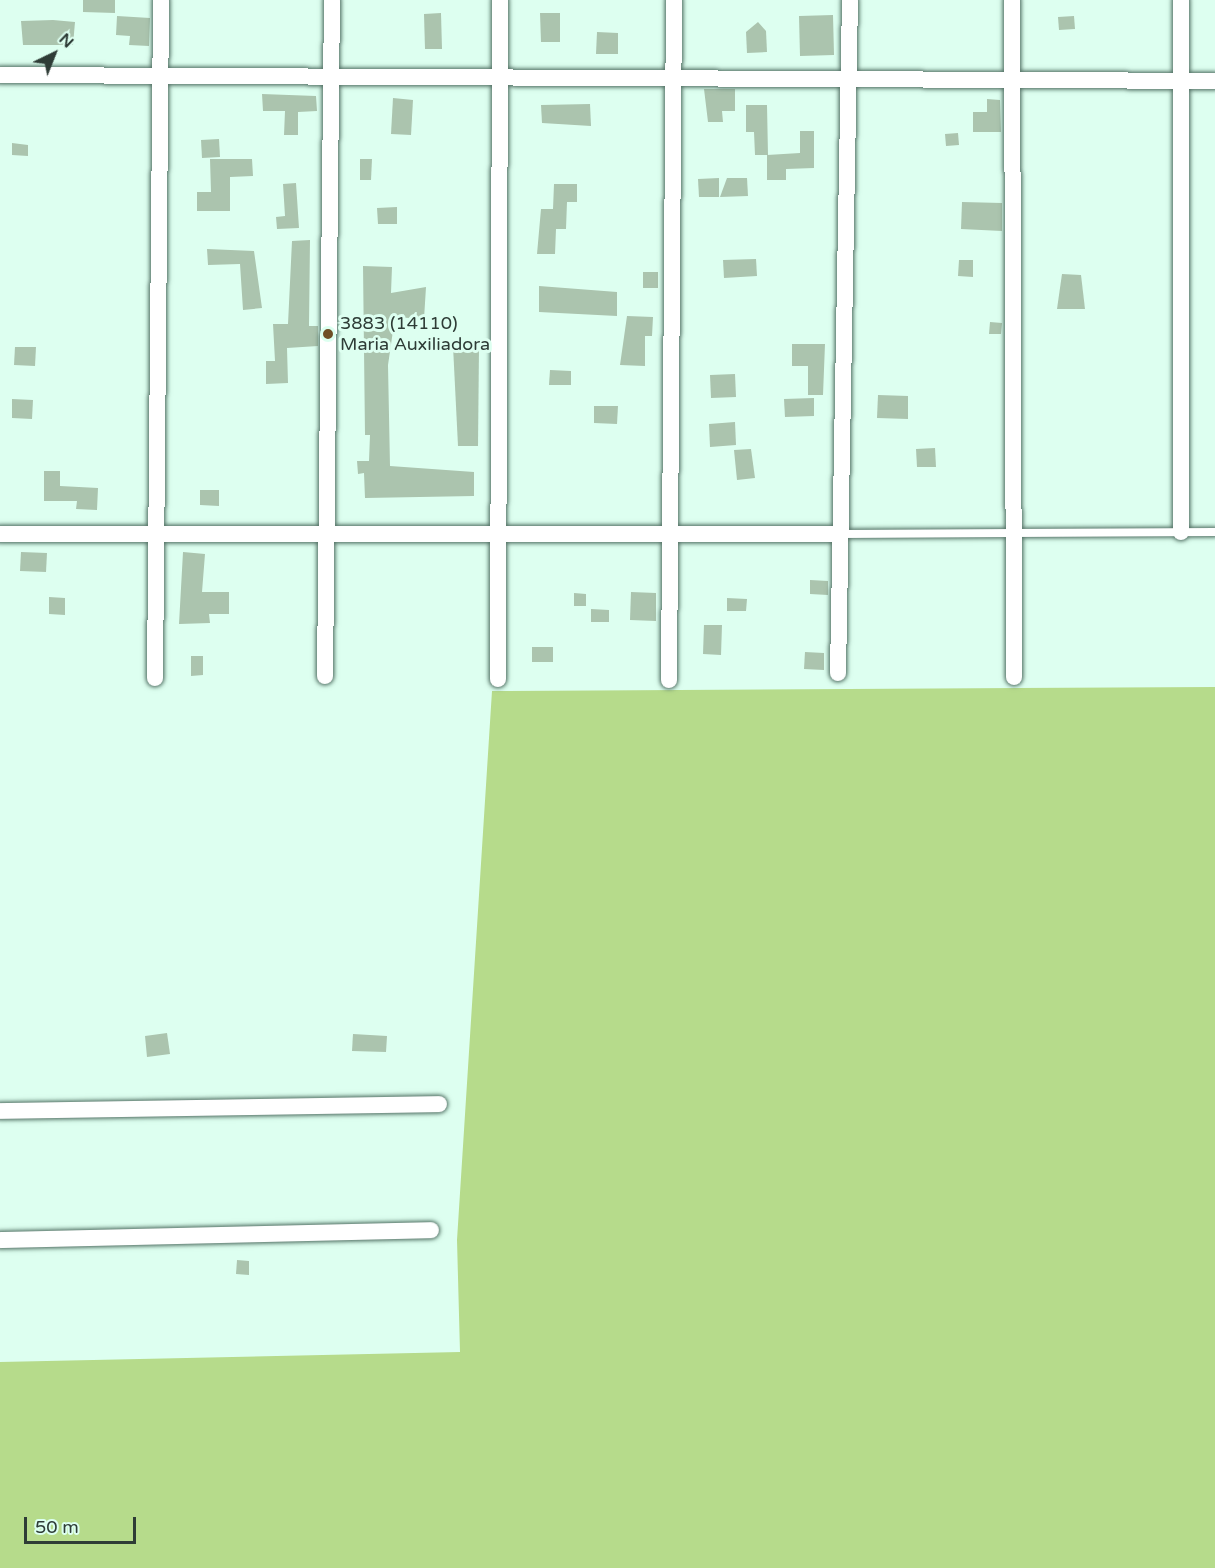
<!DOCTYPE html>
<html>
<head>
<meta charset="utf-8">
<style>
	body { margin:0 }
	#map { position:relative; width:1215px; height:1568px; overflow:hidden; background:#ddfff0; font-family:"Varela Round",sans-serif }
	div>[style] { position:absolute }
	.green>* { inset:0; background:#b6db8b }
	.building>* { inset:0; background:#abc4ae }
	.roads { filter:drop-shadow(0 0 2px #557467) drop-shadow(0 0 2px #557467) }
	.service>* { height:8px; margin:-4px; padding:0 4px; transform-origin:4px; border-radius:4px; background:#fff }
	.minor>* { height:16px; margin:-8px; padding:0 8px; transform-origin:8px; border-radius:8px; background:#fff }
	.dots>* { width:16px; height:16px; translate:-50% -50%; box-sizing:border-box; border:3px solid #ddfff0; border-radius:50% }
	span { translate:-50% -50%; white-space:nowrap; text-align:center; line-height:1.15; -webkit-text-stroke:6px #ddfff0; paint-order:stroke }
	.poi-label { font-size:18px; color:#2e3c36 }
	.left { translate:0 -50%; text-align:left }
	.north { position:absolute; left:24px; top:24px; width:60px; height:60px; -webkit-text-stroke:4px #ddfff0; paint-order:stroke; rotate:43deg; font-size:16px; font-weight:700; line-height:24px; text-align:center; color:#2e3c36 }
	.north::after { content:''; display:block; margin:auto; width:21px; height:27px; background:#2e3c36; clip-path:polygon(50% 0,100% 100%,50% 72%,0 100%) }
	.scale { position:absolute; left:24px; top:1517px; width:112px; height:27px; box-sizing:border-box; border:3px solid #2e3c36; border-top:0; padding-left:8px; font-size:18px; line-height:21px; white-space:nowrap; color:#2e3c36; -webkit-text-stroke:4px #ddfff0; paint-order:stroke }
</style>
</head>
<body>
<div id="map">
	<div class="green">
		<div style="clip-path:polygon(1215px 687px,1215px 1568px,0 1568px,0 1362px,460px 1352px,457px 1240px,492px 691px)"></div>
	</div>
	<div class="building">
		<div style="clip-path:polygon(83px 0,115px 0,115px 13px,83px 12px)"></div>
		<div style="clip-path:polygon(441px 13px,442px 49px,425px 49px,424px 14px)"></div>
		<div style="clip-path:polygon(540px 13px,560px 13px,560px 42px,541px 42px)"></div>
		<div style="clip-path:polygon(833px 15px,834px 55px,800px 56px,799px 16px)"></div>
		<div style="clip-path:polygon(117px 16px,150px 18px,149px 46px,129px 45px,130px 36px,116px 35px)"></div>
		<div style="clip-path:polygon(1074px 16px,1075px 29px,1059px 30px,1058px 17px)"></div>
		<div style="clip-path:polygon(53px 20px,75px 22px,73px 45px,23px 45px,21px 21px)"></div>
		<div style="clip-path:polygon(758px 22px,766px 31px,767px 52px,747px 53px,746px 32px)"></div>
		<div style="clip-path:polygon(597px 32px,618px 33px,618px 54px,596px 54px)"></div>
		<div style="clip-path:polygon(704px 89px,735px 89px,735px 111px,722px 111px,723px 122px,708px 122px)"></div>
		<div style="clip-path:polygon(262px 94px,316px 96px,317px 111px,298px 112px,298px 135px,284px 135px,285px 111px,263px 111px)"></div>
		<div style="clip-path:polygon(393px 98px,413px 100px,411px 135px,391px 134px)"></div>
		<div style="clip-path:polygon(987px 99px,1000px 100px,1001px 132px,973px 132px,973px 112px,987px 112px)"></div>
		<div style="clip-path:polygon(590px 104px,591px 126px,542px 123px,541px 105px)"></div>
		<div style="clip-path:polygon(746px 105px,767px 105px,768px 155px,755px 155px,754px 132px,746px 132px)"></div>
		<div style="clip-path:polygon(800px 131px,814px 131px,814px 168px,786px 169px,786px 180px,767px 180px,767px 155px,800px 153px)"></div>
		<div style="clip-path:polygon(958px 133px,959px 145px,946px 146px,945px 134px)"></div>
		<div style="clip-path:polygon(219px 139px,220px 157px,202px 158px,201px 140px)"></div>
		<div style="clip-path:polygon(12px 143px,28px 145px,28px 156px,12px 155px)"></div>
		<div style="clip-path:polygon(210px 159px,252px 159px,253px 176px,230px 177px,230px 211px,197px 211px,197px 192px,211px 192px)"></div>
		<div style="clip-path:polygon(360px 159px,372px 159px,371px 180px,360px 180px)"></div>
		<div style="clip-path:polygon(719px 178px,719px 197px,699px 197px,698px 179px)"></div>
		<div style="clip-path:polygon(727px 178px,747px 178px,748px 196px,720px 197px)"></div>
		<div style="clip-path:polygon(296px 183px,299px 228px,277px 229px,276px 217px,285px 216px,283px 184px)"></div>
		<div style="clip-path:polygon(554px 184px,577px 184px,577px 202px,567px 202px,566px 229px,556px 229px,555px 254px,537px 254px,541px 209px,553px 209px)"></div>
		<div style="clip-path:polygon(962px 202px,1002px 203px,1002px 231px,961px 229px)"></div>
		<div style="clip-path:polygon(397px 207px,397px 224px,378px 224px,377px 208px)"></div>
		<div style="clip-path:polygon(310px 240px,309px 326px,318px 326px,318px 346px,287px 348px,288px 383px,266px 384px,266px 361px,275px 361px,273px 324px,288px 324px,292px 241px)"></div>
		<div style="clip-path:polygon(207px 249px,254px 251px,262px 308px,243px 310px,240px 264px,208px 265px)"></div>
		<div style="clip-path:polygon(756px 259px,757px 276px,724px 278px,723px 260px)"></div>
		<div style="clip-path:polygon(959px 260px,973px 260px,973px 277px,958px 276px)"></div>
		<div style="clip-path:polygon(363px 266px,392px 267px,391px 293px,426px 287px,424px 319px,395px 317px,388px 365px,390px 466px,474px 472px,474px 496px,365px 498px,364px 473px,358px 474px,357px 461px,369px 461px,370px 435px,365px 435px)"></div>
		<div style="clip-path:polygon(643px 272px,658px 272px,658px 288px,643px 288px)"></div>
		<div style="clip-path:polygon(1062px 274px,1081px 275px,1085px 309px,1057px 309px)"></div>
		<div style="clip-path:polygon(539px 286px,617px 292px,617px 316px,539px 312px)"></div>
		<div style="clip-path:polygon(627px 316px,653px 317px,652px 336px,645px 336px,645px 366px,620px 365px)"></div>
		<div style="clip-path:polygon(990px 322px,1002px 323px,1001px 334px,989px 334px)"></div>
		<div style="clip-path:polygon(792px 344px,825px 344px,823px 395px,808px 395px,808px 366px,792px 366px)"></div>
		<div style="clip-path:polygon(453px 346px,479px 347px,478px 446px,458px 446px)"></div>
		<div style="clip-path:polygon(15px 347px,36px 347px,35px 366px,14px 365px)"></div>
		<div style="clip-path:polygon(550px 370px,571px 371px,571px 385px,549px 385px)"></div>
		<div style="clip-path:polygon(735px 374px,736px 397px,711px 398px,710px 375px)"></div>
		<div style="clip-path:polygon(878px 395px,908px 396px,908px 419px,877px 418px)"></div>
		<div style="clip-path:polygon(814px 398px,814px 416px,785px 417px,784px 399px)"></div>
		<div style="clip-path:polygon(12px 399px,33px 400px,32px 419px,12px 418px)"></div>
		<div style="clip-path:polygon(594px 406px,618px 406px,617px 424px,594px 423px)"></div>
		<div style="clip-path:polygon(735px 422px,736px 445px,710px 447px,709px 424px)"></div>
		<div style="clip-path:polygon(935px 448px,936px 467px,917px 467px,916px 449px)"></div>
		<div style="clip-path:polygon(751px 449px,755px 478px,737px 480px,734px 450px)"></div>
		<div style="clip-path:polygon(44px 471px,60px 471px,60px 486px,98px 488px,97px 510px,76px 509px,77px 501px,44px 501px)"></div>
		<div style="clip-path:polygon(200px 490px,219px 490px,219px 506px,200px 505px)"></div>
		<div style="clip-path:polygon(21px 552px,47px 553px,46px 572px,20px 571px)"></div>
		<div style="clip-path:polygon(183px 552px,205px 554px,202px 592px,229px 592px,229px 614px,209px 614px,210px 623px,179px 624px)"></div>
		<div style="clip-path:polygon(810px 580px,828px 581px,828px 595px,810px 594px)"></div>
		<div style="clip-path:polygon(631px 592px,656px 593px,656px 621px,630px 620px)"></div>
		<div style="clip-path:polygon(574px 593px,586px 594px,586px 606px,574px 606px)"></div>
		<div style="clip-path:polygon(49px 597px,65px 598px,65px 615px,49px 614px)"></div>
		<div style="clip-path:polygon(727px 598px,747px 599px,746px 611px,727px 611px)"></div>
		<div style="clip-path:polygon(591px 609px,609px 610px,609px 622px,591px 622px)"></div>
		<div style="clip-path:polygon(704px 625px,722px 625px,721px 655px,703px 654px)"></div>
		<div style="clip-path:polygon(532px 647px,553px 647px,553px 662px,532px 662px)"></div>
		<div style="clip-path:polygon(805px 652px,824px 653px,824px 670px,804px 669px)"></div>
		<div style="clip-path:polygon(191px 656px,203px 656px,203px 675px,191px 676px)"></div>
		<div style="clip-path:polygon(167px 1033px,170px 1054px,147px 1057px,145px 1036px)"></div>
		<div style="clip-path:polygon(353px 1034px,387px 1036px,386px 1052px,352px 1051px)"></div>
		<div style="clip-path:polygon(237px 1260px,249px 1261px,249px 1275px,236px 1274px)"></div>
	</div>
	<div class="roads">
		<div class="service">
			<div style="left:841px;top:534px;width:374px;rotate:-0.3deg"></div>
		</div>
		<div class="minor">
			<div style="left:1012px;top:0;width:677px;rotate:89.83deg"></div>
			<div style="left:0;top:75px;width:1215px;rotate:0.28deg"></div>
			<div style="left:1181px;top:532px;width:532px;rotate:-90deg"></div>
			<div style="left:0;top:534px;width:841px"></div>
			<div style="left:838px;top:673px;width:673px;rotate:-88.98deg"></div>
			<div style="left:325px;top:676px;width:676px;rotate:-89.41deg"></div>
			<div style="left:155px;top:678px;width:678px;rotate:-89.49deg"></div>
			<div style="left:498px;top:679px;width:679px;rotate:-89.83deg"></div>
			<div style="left:669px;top:680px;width:680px;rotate:-89.58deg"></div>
			<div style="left:0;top:1111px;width:439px;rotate:-0.9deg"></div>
			<div style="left:0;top:1240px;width:431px;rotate:-1.3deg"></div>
		</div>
	</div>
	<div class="dots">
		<div style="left:328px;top:334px;background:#6f4e25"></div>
	</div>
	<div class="poi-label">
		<span class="left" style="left:340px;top:334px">3883 (14110)<br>Maria Auxiliadora</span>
	</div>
	<div class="north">N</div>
	<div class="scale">50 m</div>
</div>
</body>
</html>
